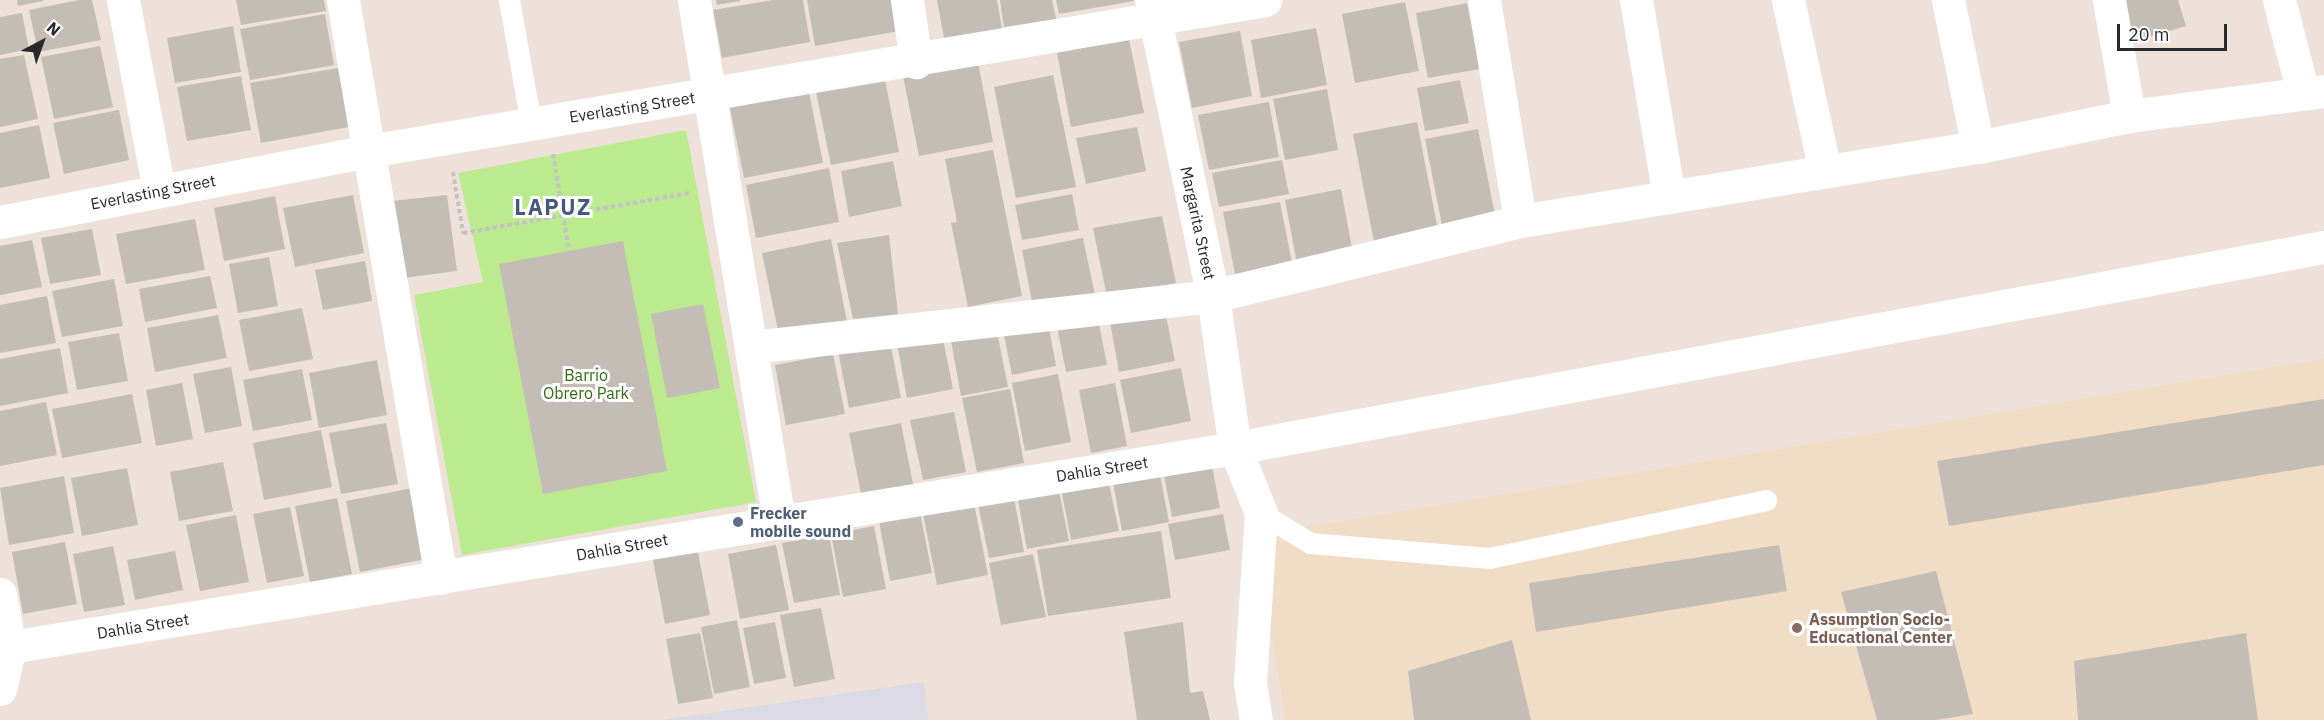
<!DOCTYPE html>
<html>
<head>
<meta charset="utf-8">
<style>
	body { margin:0 }
	#map { position:relative; width:2324px; height:720px; overflow:hidden; background:#ede1d9; font-family:"IBM Plex Sans",sans-serif }
	div>[style] { position:absolute }
	.industrial>* { inset:0; background:#dcdae4 }
	.education>* { inset:0; background:#f1dcc6 }
	.green>* { inset:0; background:#bbea8f }
	.building>* { inset:0; background:#c4bdb5 }
	.path>* { height:4px; margin-top:-2px; transform-origin:0; background:repeating-linear-gradient(90deg,#c3c3c3 0 4.5px,transparent 0 7.5px) }
	.service>* { height:21px; margin:-10.5px; padding:0 10.5px; transform-origin:10.5px; border-radius:10.5px; background:#fff }
	.minor>* { height:33px; margin:-16.5px; padding:0 16.5px; transform-origin:16.5px; border-radius:16.5px; background:#fff }
	.tertiary>* { height:33px; margin:-16.5px; padding:0 16.5px; transform-origin:16.5px; border-radius:16.5px; background:#fff }
	.dots>* { width:16px; height:16px; translate:-50% -50%; box-sizing:border-box; border:3px solid #fff; border-radius:50% }
	span { translate:-50% -50%; white-space:nowrap; text-align:center; line-height:1.15; -webkit-text-stroke:6px #fff; paint-order:stroke }
	.street-label { font-size:16px; color:#292929 }
	.park-label { font-size:16px; color:#326d12 }
	.service-label { font-size:16px; color:#4e5e75; font-weight:700 }
	.left { translate:0 -50%; text-align:left }
	.education-label { font-size:16px; color:#785e54; font-weight:700 }
	.district-label { font-size:22px; color:#45587e; font-weight:700; letter-spacing:1.5px }
	.north { position:absolute; left:12px; top:12px; width:60px; height:60px; -webkit-text-stroke:4px #fff; paint-order:stroke; rotate:41deg; font-size:16px; font-weight:700; line-height:24px; text-align:center; color:#292929 }
	.north::after { content:''; display:block; margin:auto; width:21px; height:27px; background:#292929; clip-path:polygon(50% 0,100% 100%,50% 72%,0 100%) }
	.scale { position:absolute; left:2117px; top:24px; width:110px; height:27px; box-sizing:border-box; border:3px solid #292929; border-top:0; padding-left:8px; font-size:18px; line-height:21px; white-space:nowrap; color:#292929; -webkit-text-stroke:4px #fff; paint-order:stroke }
</style>
</head>
<body>
<div id="map">
	<div class="industrial">
		<div style="clip-path:polygon(924px 682px,928px 720px,662px 720px)"></div>
	</div>
	<div class="education">
		<div style="clip-path:polygon(2324px 359px,2324px 720px,1286px 720px,1254px 536px)"></div>
	</div>
	<div class="green">
		<div style="clip-path:polygon(686px 130px,756px 502px,462px 555px,414px 295px,483px 282px,458px 173px)"></div>
	</div>
	<div class="building">
		<div style="clip-path:polygon(17px 0,43px 0,43px 1px,18px 6px)"></div>
		<div style="clip-path:polygon(79px 0,92px 0,101px 40px,38px 52px,29px 10px)"></div>
		<div style="clip-path:polygon(236px 0,324px 0,326px 11px,241px 25px)"></div>
		<div style="clip-path:polygon(716px 0,740px 0,740px 1px,717px 5px)"></div>
		<div style="clip-path:polygon(773px 0,803px 0,810px 42px,722px 58px,713px 10px)"></div>
		<div style="clip-path:polygon(807px 0,893px 0,899px 31px,815px 46px)"></div>
		<div style="clip-path:polygon(937px 0,997px 0,1002px 29px,944px 38px)"></div>
		<div style="clip-path:polygon(1000px 0,1052px 0,1056px 19px,1004px 27px)"></div>
		<div style="clip-path:polygon(1056px 0,1133px 0,1134px 1px,1059px 14px)"></div>
		<div style="clip-path:polygon(2120px 0,2178px 0,2186px 26px,2132px 42px)"></div>
		<div style="clip-path:polygon(1405px 2px,1419px 71px,1355px 83px,1342px 14px)"></div>
		<div style="clip-path:polygon(1467px 3px,1480px 69px,1428px 78px,1416px 13px)"></div>
		<div style="clip-path:polygon(22px 13px,29px 49px,0 55px,0 17px)"></div>
		<div style="clip-path:polygon(325px 14px,334px 65px,250px 80px,240px 29px)"></div>
		<div style="clip-path:polygon(233px 26px,241px 72px,175px 83px,167px 38px)"></div>
		<div style="clip-path:polygon(1316px 28px,1327px 85px,1261px 98px,1251px 40px)"></div>
		<div style="clip-path:polygon(1240px 31px,1252px 96px,1192px 108px,1179px 42px)"></div>
		<div style="clip-path:polygon(1129px 39px,1144px 113px,1071px 127px,1057px 53px)"></div>
		<div style="clip-path:polygon(100px 46px,113px 107px,54px 119px,41px 57px)"></div>
		<div style="clip-path:polygon(24px 55px,38px 119px,0 127px,0 59px)"></div>
		<div style="clip-path:polygon(978px 62px,993px 142px,919px 156px,903px 76px)"></div>
		<div style="clip-path:polygon(338px 68px,349px 127px,261px 143px,250px 83px)"></div>
		<div style="clip-path:polygon(884px 74px,899px 152px,831px 165px,815px 87px)"></div>
		<div style="clip-path:polygon(1053px 75px,1076px 187px,1016px 198px,994px 87px)"></div>
		<div style="clip-path:polygon(241px 76px,251px 130px,187px 141px,177px 87px)"></div>
		<div style="clip-path:polygon(1460px 80px,1469px 123px,1425px 131px,1417px 88px)"></div>
		<div style="clip-path:polygon(1327px 89px,1338px 150px,1285px 160px,1273px 99px)"></div>
		<div style="clip-path:polygon(809px 92px,823px 163px,744px 178px,730px 108px)"></div>
		<div style="clip-path:polygon(1269px 102px,1279px 157px,1209px 170px,1198px 115px)"></div>
		<div style="clip-path:polygon(119px 110px,129px 160px,64px 174px,53px 123px)"></div>
		<div style="clip-path:polygon(1417px 122px,1438px 230px,1374px 242px,1353px 134px)"></div>
		<div style="clip-path:polygon(39px 125px,50px 178px,0 188px,0 133px)"></div>
		<div style="clip-path:polygon(1137px 127px,1146px 171px,1086px 184px,1076px 138px)"></div>
		<div style="clip-path:polygon(1478px 129px,1495px 215px,1442px 225px,1425px 139px)"></div>
		<div style="clip-path:polygon(993px 150px,1022px 296px,968px 307px,951px 223px,957px 222px,945px 159px)"></div>
		<div style="clip-path:polygon(1282px 160px,1289px 194px,1219px 207px,1212px 173px)"></div>
		<div style="clip-path:polygon(893px 161px,902px 206px,849px 217px,841px 171px)"></div>
		<div style="clip-path:polygon(829px 168px,839px 222px,756px 238px,746px 185px)"></div>
		<div style="clip-path:polygon(1341px 189px,1353px 253px,1297px 264px,1285px 200px)"></div>
		<div style="clip-path:polygon(1072px 194px,1079px 230px,1022px 240px,1015px 205px)"></div>
		<div style="clip-path:polygon(353px 195px,364px 253px,295px 267px,283px 208px)"></div>
		<div style="clip-path:polygon(447px 195px,457px 271px,403px 278px,392px 201px)"></div>
		<div style="clip-path:polygon(275px 196px,285px 249px,224px 261px,214px 208px)"></div>
		<div style="clip-path:polygon(1280px 202px,1292px 263px,1235px 274px,1223px 212px)"></div>
		<div style="clip-path:polygon(1162px 216px,1176px 283px,1107px 297px,1093px 228px)"></div>
		<div style="clip-path:polygon(195px 219px,205px 270px,126px 284px,116px 234px)"></div>
		<div style="clip-path:polygon(92px 229px,101px 275px,50px 284px,41px 238px)"></div>
		<div style="clip-path:polygon(889px 235px,898px 314px,853px 319px,837px 243px)"></div>
		<div style="clip-path:polygon(1083px 238px,1096px 300px,1034px 312px,1022px 250px)"></div>
		<div style="clip-path:polygon(831px 239px,848px 327px,780px 340px,762px 253px)"></div>
		<div style="clip-path:polygon(32px 240px,42px 287px,0 295px,0 246px)"></div>
		<div style="clip-path:polygon(623px 241px,667px 471px,543px 494px,499px 264px)"></div>
		<div style="clip-path:polygon(269px 257px,278px 306px,238px 313px,229px 264px)"></div>
		<div style="clip-path:polygon(365px 261px,372px 301px,323px 310px,315px 270px)"></div>
		<div style="clip-path:polygon(210px 276px,217px 308px,145px 322px,139px 289px)"></div>
		<div style="clip-path:polygon(114px 279px,123px 326px,62px 337px,52px 291px)"></div>
		<div style="clip-path:polygon(47px 296px,56px 343px,0 353px,0 305px)"></div>
		<div style="clip-path:polygon(703px 304px,720px 388px,667px 398px,651px 314px)"></div>
		<div style="clip-path:polygon(1164px 305px,1175px 361px,1119px 372px,1109px 316px)"></div>
		<div style="clip-path:polygon(302px 308px,313px 359px,249px 371px,239px 320px)"></div>
		<div style="clip-path:polygon(1097px 314px,1107px 365px,1066px 372px,1056px 322px)"></div>
		<div style="clip-path:polygon(218px 315px,227px 358px,155px 372px,147px 328px)"></div>
		<div style="clip-path:polygon(1047px 317px,1056px 366px,1012px 375px,1002px 325px)"></div>
		<div style="clip-path:polygon(996px 326px,1008px 387px,961px 396px,950px 335px)"></div>
		<div style="clip-path:polygon(941px 329px,953px 389px,907px 398px,896px 338px)"></div>
		<div style="clip-path:polygon(119px 333px,128px 381px,77px 390px,68px 342px)"></div>
		<div style="clip-path:polygon(890px 342px,901px 398px,849px 408px,838px 351px)"></div>
		<div style="clip-path:polygon(60px 348px,68px 393px,0 406px,0 359px)"></div>
		<div style="clip-path:polygon(833px 354px,845px 414px,786px 425px,775px 365px)"></div>
		<div style="clip-path:polygon(377px 360px,387px 415px,319px 428px,309px 373px)"></div>
		<div style="clip-path:polygon(231px 367px,242px 426px,205px 433px,193px 374px)"></div>
		<div style="clip-path:polygon(1181px 368px,1191px 421px,1131px 433px,1120px 380px)"></div>
		<div style="clip-path:polygon(302px 369px,312px 420px,253px 431px,243px 380px)"></div>
		<div style="clip-path:polygon(1058px 374px,1071px 442px,1025px 451px,1012px 383px)"></div>
		<div style="clip-path:polygon(182px 383px,193px 439px,156px 446px,146px 390px)"></div>
		<div style="clip-path:polygon(1115px 383px,1127px 446px,1091px 453px,1079px 390px)"></div>
		<div style="clip-path:polygon(1010px 389px,1024px 463px,977px 472px,962px 398px)"></div>
		<div style="clip-path:polygon(132px 394px,142px 443px,62px 458px,52px 409px)"></div>
		<div style="clip-path:polygon(2324px 399px,2324px 465px,1949px 526px,1937px 461px)"></div>
		<div style="clip-path:polygon(46px 402px,57px 455px,0 466px,0 411px)"></div>
		<div style="clip-path:polygon(954px 412px,966px 472px,923px 480px,910px 420px)"></div>
		<div style="clip-path:polygon(386px 423px,398px 484px,341px 494px,329px 433px)"></div>
		<div style="clip-path:polygon(901px 423px,913px 484px,861px 494px,849px 433px)"></div>
		<div style="clip-path:polygon(321px 430px,332px 487px,264px 500px,253px 443px)"></div>
		<div style="clip-path:polygon(1210px 455px,1220px 508px,1172px 517px,1162px 465px)"></div>
		<div style="clip-path:polygon(223px 462px,233px 511px,179px 521px,170px 472px)"></div>
		<div style="clip-path:polygon(1158px 464px,1169px 522px,1122px 531px,1111px 472px)"></div>
		<div style="clip-path:polygon(127px 468px,138px 525px,82px 536px,71px 478px)"></div>
		<div style="clip-path:polygon(1107px 475px,1119px 531px,1071px 540px,1060px 483px)"></div>
		<div style="clip-path:polygon(64px 476px,74px 533px,9px 545px,0 488px)"></div>
		<div style="clip-path:polygon(1057px 481px,1069px 541px,1027px 549px,1016px 489px)"></div>
		<div style="clip-path:polygon(1012px 487px,1024px 552px,989px 558px,976px 494px)"></div>
		<div style="clip-path:polygon(413px 488px,426px 559px,360px 572px,346px 501px)"></div>
		<div style="clip-path:polygon(972px 493px,988px 575px,937px 585px,921px 503px)"></div>
		<div style="clip-path:polygon(337px 498px,352px 574px,310px 582px,295px 506px)"></div>
		<div style="clip-path:polygon(918px 503px,932px 573px,890px 581px,877px 510px)"></div>
		<div style="clip-path:polygon(290px 507px,304px 576px,267px 583px,253px 514px)"></div>
		<div style="clip-path:polygon(1223px 514px,1230px 550px,1175px 560px,1168px 524px)"></div>
		<div style="clip-path:polygon(236px 515px,249px 582px,200px 591px,186px 525px)"></div>
		<div style="clip-path:polygon(874px 526px,886px 589px,843px 597px,831px 534px)"></div>
		<div style="clip-path:polygon(1161px 531px,1171px 598px,1048px 616px,1037px 550px)"></div>
		<div style="clip-path:polygon(829px 535px,840px 595px,794px 603px,782px 543px)"></div>
		<div style="clip-path:polygon(65px 542px,77px 604px,23px 614px,12px 552px)"></div>
		<div style="clip-path:polygon(776px 545px,789px 610px,740px 619px,728px 554px)"></div>
		<div style="clip-path:polygon(1779px 545px,1787px 591px,1536px 632px,1529px 583px)"></div>
		<div style="clip-path:polygon(113px 546px,125px 605px,84px 612px,73px 554px)"></div>
		<div style="clip-path:polygon(697px 547px,710px 615px,665px 624px,652px 555px)"></div>
		<div style="clip-path:polygon(175px 551px,183px 590px,135px 600px,127px 560px)"></div>
		<div style="clip-path:polygon(1033px 554px,1046px 617px,1001px 625px,989px 563px)"></div>
		<div style="clip-path:polygon(1936px 571px,1973px 714px,1936px 720px,1877px 720px,1841px 592px)"></div>
		<div style="clip-path:polygon(821px 608px,835px 679px,794px 687px,780px 615px)"></div>
		<div style="clip-path:polygon(737px 620px,750px 687px,714px 694px,701px 627px)"></div>
		<div style="clip-path:polygon(775px 622px,786px 678px,754px 684px,743px 628px)"></div>
		<div style="clip-path:polygon(1183px 622px,1190px 693px,1203px 691px,1210px 720px,1137px 720px,1124px 632px)"></div>
		<div style="clip-path:polygon(700px 633px,713px 698px,678px 704px,666px 639px)"></div>
		<div style="clip-path:polygon(2246px 633px,2258px 720px,2078px 720px,2074px 661px)"></div>
		<div style="clip-path:polygon(1512px 640px,1531px 720px,1414px 720px,1408px 671px)"></div>
	</div>
	<div class="path">
		<div style="left:553px;top:154px;width:98px;rotate:80.6deg"></div>
		<div style="left:453px;top:172px;width:62px;rotate:80.7deg"></div>
		<div style="left:463px;top:233px;width:231px;rotate:-10deg"></div>
	</div>
	<div class="service">
		<div style="left:509px;top:0;width:125px;rotate:79.9deg"></div>
		<div style="left:1261px;top:513px;width:57px;rotate:31.5deg"></div>
		<div style="left:1310px;top:543px;width:180px;rotate:4.8deg"></div>
		<div style="left:1489px;top:558px;width:283px;rotate:-11.8deg"></div>
	</div>
	<div class="minor">
		<div style="left:123px;top:0;width:194px;rotate:79.3deg"></div>
		<div style="left:343px;top:0;width:586px;rotate:80.38deg"></div>
		<div style="left:694px;top:0;width:528px;rotate:80.73deg"></div>
		<div style="left:907px;top:0;width:63px;rotate:81.7deg"></div>
		<div style="left:1151px;top:0;width:302px;rotate:78.2deg"></div>
		<div style="left:1213px;top:296px;width:154px;rotate:81.8deg"></div>
		<div style="left:1235px;top:448px;width:70px;rotate:68.2deg"></div>
		<div style="left:1261px;top:513px;width:170px;rotate:93.7deg"></div>
		<div style="left:1250px;top:683px;width:37px;rotate:81deg"></div>
		<div style="left:1484px;top:0;width:224px;rotate:80.7deg"></div>
		<div style="left:1636px;top:0;width:200px;rotate:80.5deg"></div>
		<div style="left:1788px;top:0;width:175px;rotate:77.8deg"></div>
		<div style="left:1948px;top:0;width:150px;rotate:78.5deg"></div>
		<div style="left:2109px;top:0;width:118px;rotate:80.2deg"></div>
		<div style="left:2279px;top:0;width:96px;rotate:75.5deg"></div>
		<div style="left:751px;top:347px;width:465px;rotate:-6.3deg"></div>
		<div style="left:1213px;top:296px;width:316px;rotate:-13.7deg"></div>
		<div style="left:1520px;top:221px;width:464px;rotate:-9.2deg"></div>
		<div style="left:1978px;top:147px;width:154px;rotate:-11.6deg"></div>
		<div style="left:2129px;top:116px;width:197px;rotate:-7.3deg"></div>
		<div style="left:0;top:594px;width:54px;rotate:79.3deg"></div>
		<div style="left:10px;top:647px;width:43px;rotate:103.4deg"></div>
		<div style="left:10px;top:647px;width:1241px;rotate:-9.23deg"></div>
		<div style="left:1235px;top:448px;width:1107px;rotate:-10.46deg"></div>
	</div>
	<div class="tertiary">
		<div style="left:0;top:222px;width:376px;rotate:-10.9deg"></div>
		<div style="left:369px;top:151px;width:909px;rotate:-9.57deg"></div>
	</div>
	<div class="dots">
		<div style="left:738px;top:522px;background:#5c6f8a"></div>
		<div style="left:1797px;top:628px;background:#8d6e63"></div>
	</div>
	<div class="street-label">
		<span style="left:632px;top:107px;rotate:-9deg">Everlasting Street</span>
		<span style="left:153px;top:192px;rotate:-11deg">Everlasting Street</span>
		<span style="left:1198px;top:223px;rotate:78deg">Margarita Street</span>
		<span style="left:1102px;top:469px;rotate:-9deg">Dahlia Street</span>
		<span style="left:622px;top:547px;rotate:-10deg">Dahlia Street</span>
		<span style="left:143px;top:626px;rotate:-9deg">Dahlia Street</span>
	</div>
	<div class="park-label">
		<span style="left:586px;top:384px">Barrio<br>Obrero Park</span>
	</div>
	<div class="service-label">
		<span class="left" style="left:750px;top:522px">Frecker<br>mobile sound</span>
	</div>
	<div class="education-label">
		<span class="left" style="left:1809px;top:628px">Assumption Socio-<br>Educational Center</span>
	</div>
	<div class="district-label">
		<span style="left:553px;top:207px">LAPUZ</span>
	</div>
	<div class="north">N</div>
	<div class="scale">20 m</div>
</div>
</body>
</html>
